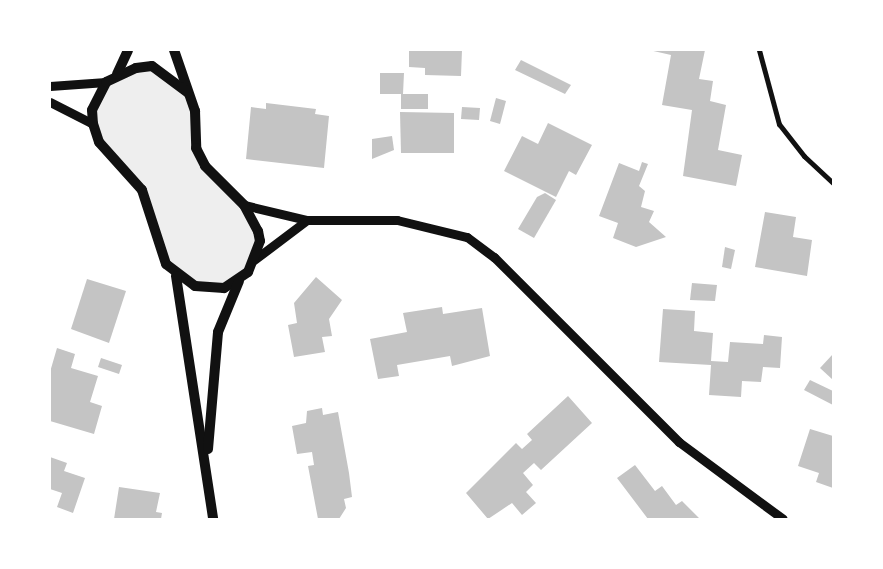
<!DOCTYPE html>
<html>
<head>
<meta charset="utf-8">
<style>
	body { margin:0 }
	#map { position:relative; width:883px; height:569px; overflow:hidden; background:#fff; font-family:"Golos Text",sans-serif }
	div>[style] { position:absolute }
	.green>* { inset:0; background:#eee }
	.building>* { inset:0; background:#c4c4c4 }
	.minor>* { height:5px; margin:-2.5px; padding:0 2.5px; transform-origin:2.5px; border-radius:2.5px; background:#111 }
	.tertiary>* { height:9px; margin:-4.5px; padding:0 4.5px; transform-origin:4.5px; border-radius:4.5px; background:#111 }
	.secondary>* { height:10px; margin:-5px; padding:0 5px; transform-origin:5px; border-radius:5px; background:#111 }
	span { translate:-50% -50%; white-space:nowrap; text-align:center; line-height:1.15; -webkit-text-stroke:4px #fff; paint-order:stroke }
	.frame { position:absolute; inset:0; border:51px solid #fff; pointer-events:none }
</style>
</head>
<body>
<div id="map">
	<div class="green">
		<div style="clip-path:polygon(152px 66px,187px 92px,196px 148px,244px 205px,258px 231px,248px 272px,207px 290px,166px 264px,150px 206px,99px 142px,93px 124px,106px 82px)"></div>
	</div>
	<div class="building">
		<div style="clip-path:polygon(409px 50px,462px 50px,461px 76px,425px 75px,425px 68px,409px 67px)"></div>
		<div style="clip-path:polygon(649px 50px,705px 50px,699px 79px,713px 81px,710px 101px,726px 105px,718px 150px,742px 155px,736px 186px,683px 176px,692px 110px,662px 105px,671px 55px)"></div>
		<div style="clip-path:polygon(521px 60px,571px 85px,565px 94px,515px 70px)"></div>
		<div style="clip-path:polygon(380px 73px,404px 73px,403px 94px,428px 94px,428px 109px,401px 109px,401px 94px,380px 94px)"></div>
		<div style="clip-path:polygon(496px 98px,506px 101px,500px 124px,490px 121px)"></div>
		<div style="clip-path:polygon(266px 103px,316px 109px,315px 114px,329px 116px,324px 168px,246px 159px,251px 107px,266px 109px)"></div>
		<div style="clip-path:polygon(462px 107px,480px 108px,479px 120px,461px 119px)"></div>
		<div style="clip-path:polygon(400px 112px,454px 113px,454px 153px,401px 153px)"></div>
		<div style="clip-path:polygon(548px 123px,592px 145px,576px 175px,569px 171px,556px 197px,504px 171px,522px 136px,538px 144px)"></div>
		<div style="clip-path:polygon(392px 136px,394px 150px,372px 159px,372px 139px)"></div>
		<div style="clip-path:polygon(642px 162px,648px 164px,639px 186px,645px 191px,641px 207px,654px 211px,649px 222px,666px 237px,636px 247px,613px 238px,618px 223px,599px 216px,619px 163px,639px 171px)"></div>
		<div style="clip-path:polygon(545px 193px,556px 200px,534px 238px,518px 229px,537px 197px)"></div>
		<div style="clip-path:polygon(765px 212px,796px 217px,793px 237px,812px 240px,807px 276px,755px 267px)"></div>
		<div style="clip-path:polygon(725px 247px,735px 250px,731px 269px,722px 267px)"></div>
		<div style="clip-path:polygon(316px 277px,342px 300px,329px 319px,332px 336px,322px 337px,325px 352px,294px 357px,288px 325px,297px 323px,294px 303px)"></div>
		<div style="clip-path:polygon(87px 279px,126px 291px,109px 343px,71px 329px)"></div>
		<div style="clip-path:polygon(692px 283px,717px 285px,715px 301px,690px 300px)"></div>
		<div style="clip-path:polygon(442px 307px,443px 314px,482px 308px,490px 356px,452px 366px,450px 356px,397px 365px,399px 376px,378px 379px,370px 339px,407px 332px,403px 313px)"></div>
		<div style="clip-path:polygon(663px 309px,695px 311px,694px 331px,713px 333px,711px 361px,728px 362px,730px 342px,763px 344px,764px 335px,782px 337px,780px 368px,763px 367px,761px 382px,742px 381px,741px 397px,709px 395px,711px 365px,659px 362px)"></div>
		<div style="clip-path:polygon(57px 348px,75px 354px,71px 368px,98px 376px,90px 402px,102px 406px,94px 434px,50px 421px,50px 372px)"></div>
		<div style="clip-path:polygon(833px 354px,833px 380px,820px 368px)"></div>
		<div style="clip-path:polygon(101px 358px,122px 365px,119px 374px,98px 367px)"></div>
		<div style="clip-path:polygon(810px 380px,833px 391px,833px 405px,804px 390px)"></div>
		<div style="clip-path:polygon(568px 396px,592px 423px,541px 470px,534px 463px,523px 473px,533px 485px,526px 492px,536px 503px,522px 515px,512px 503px,488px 519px,466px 493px,516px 443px,522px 449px,532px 440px,527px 434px)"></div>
		<div style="clip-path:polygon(322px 408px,323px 415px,338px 412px,349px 473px,352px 497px,344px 499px,346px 508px,339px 519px,318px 519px,308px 466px,314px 465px,312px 452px,297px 454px,292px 426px,306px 423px,307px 411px)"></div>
		<div style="clip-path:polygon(810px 429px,833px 436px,833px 488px,816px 482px,819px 473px,798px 466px)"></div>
		<div style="clip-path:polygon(50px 457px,67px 463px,64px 471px,85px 478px,73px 513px,57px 507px,62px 493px,50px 489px)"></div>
		<div style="clip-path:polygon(635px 465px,655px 491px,662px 486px,676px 505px,682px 501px,700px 519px,648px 519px,617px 478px)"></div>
		<div style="clip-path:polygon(119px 487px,160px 493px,156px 512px,162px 513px,161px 519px,114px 519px)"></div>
	</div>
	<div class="minor">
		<div style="left:759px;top:50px;width:77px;rotate:74.9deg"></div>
		<div style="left:779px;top:124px;width:41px;rotate:52deg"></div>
		<div style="left:804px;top:156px;width:40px;rotate:43deg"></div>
	</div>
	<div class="tertiary">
		<div style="left:50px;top:86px;width:56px;rotate:-4.1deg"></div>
		<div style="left:50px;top:102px;width:48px;rotate:27.1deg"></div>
		<div style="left:244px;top:205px;width:65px;rotate:13.4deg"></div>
		<div style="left:307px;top:220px;width:90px"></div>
		<div style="left:397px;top:220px;width:72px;rotate:13.7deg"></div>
		<div style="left:467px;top:237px;width:34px;rotate:37deg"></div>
		<div style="left:494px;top:257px;width:262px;rotate:45deg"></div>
		<div style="left:679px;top:442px;width:129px;rotate:36.5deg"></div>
		<div style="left:254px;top:260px;width:66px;rotate:-37deg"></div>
	</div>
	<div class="secondary">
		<div style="left:174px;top:50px;width:65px;rotate:71deg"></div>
		<div style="left:195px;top:111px;width:37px;rotate:88deg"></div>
		<div style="left:196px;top:148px;width:20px;rotate:63deg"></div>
		<div style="left:205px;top:166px;width:55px;rotate:45deg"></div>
		<div style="left:244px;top:205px;width:30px;rotate:62deg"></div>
		<div style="left:258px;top:231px;width:10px;rotate:79deg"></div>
		<div style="left:260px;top:241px;width:33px;rotate:111deg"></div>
		<div style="left:248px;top:272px;width:29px;rotate:146deg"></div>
		<div style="left:224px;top:288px;width:29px;rotate:-176deg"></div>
		<div style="left:195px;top:286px;width:36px;rotate:-143deg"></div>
		<div style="left:166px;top:264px;width:78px;rotate:-108deg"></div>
		<div style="left:142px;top:190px;width:64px;rotate:-131.9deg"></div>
		<div style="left:99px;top:142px;width:19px;rotate:-108deg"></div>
		<div style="left:93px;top:124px;width:14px;rotate:-94deg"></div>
		<div style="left:92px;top:110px;width:31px;rotate:-63deg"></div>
		<div style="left:106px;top:82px;width:33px;rotate:-25deg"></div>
		<div style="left:136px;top:68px;width:16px;rotate:-7deg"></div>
		<div style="left:152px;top:66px;width:44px;rotate:36.6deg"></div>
		<div style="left:117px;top:74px;width:26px;rotate:-65deg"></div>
		<div style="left:176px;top:276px;width:246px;rotate:81.3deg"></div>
		<div style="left:208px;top:449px;width:117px;rotate:-85.1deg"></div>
		<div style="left:218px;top:332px;width:55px;rotate:-67.6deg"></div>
	</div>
	<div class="frame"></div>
</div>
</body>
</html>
